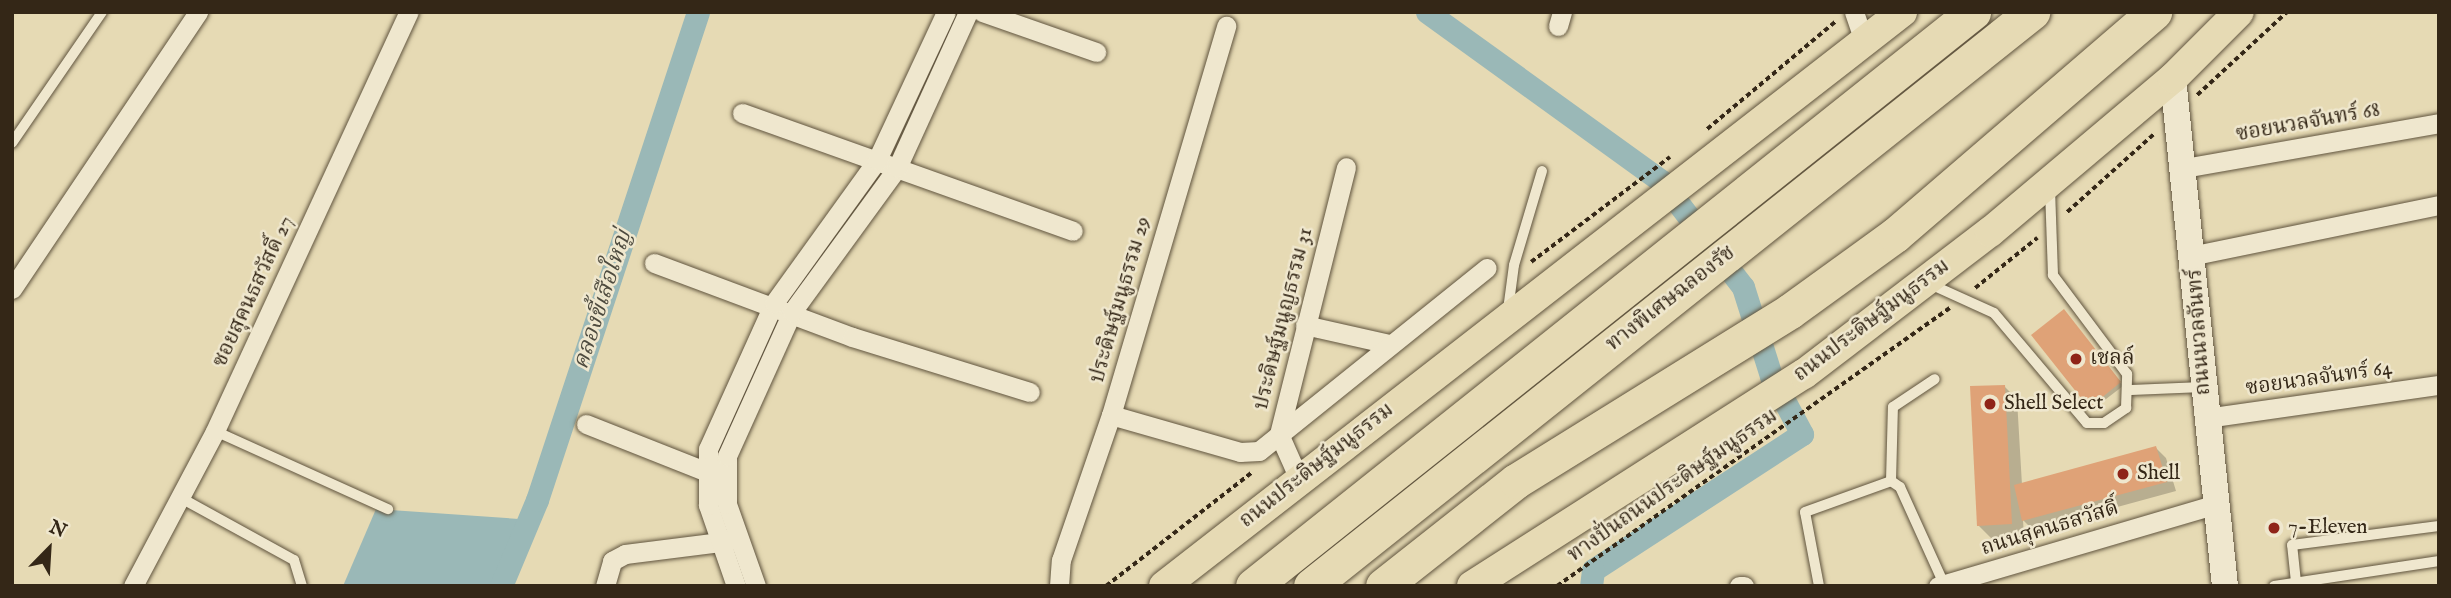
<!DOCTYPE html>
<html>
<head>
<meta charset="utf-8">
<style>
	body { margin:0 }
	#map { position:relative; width:2451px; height:598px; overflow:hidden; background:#e6dab4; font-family:"IM FELL English","Noto Serif Thai",serif }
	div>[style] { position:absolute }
	.water>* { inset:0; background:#9ab8b7 }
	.shadow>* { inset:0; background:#0003 }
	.canal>* { height:23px; margin:-11.5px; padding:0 11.5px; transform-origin:11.5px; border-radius:11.5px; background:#9ab8b7 }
	.building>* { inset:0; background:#dfa277 }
	.path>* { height:3.5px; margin-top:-1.75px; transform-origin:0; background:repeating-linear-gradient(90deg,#342717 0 5px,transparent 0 8.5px) }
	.roads { filter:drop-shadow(0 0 2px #60543e) drop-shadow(0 0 2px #60543e) }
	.lane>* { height:10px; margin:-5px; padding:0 5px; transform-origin:5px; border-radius:5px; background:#efe7ce }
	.street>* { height:19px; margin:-9.5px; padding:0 9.5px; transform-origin:9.5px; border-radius:9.5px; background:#efe7ce }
	.secondary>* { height:26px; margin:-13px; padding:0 13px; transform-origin:13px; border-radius:13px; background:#efe7ce }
	.primary>* { height:30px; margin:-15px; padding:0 15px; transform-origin:15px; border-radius:15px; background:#e6dab4 }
	.highway>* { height:35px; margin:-17.5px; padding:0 17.5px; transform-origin:17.5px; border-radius:17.5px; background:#e6dab4 }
	.dots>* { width:19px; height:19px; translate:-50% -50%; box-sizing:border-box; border:4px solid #efe7ce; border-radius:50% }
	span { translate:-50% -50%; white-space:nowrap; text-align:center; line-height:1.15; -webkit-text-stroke:5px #efe7ce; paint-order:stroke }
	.street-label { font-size:21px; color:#342717 }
	.poi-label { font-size:21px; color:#342717 }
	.left { translate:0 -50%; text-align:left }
	.water-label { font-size:23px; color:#4e4b3f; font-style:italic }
	.frame { position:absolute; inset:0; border:14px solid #342717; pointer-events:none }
	.north { position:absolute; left:14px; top:514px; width:70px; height:70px; -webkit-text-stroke:5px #efe7ce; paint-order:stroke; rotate:24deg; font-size:19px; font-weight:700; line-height:28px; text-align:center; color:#342717 }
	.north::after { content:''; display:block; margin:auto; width:24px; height:32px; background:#342717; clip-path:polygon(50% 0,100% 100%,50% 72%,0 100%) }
</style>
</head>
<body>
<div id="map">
	<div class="water">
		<div style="clip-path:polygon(376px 509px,519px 519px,494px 586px,343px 586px)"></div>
	</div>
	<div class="shadow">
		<div style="clip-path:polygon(2066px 314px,2123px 386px,2093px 409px,2090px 407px)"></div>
		<div style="clip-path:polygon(2004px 386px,2017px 399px,2022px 485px,2156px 448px,2166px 458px,2176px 491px,2033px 530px,2023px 520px,2024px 537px,1991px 538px,1978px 525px)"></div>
	</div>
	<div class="canal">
		<div style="left:1427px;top:12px;width:289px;rotate:35.8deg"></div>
		<div style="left:1661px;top:181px;width:134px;rotate:52.3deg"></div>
		<div style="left:1743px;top:287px;width:93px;rotate:72.5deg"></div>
		<div style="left:1771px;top:376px;width:66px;rotate:61.9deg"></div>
		<div style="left:1802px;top:434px;width:249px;rotate:146.9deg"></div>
		<div style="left:1593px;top:570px;width:16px;rotate:97deg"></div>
		<div style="left:501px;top:586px;width:93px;rotate:-67.3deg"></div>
		<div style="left:537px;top:500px;width:514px;rotate:-71.74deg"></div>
	</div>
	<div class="building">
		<div style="clip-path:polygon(2064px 309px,2121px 382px,2089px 408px,2031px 335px)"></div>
		<div style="clip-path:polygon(2005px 385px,2012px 524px,1977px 526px,1970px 386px)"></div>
		<div style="clip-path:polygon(2156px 446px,2167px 482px,2022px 521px,2014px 485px)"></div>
	</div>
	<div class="path">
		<div style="left:2197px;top:95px;width:122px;rotate:-42.7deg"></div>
		<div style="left:1707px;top:129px;width:167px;rotate:-39.9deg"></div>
		<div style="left:2067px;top:212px;width:118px;rotate:-41.9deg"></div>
		<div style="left:1531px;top:262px;width:174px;rotate:-37.1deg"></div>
		<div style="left:1975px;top:288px;width:80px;rotate:-38.9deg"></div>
		<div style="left:1106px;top:586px;width:184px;rotate:-37.9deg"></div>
		<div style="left:1557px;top:586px;width:481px;rotate:-35.3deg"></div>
	</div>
	<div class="roads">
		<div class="lane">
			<div style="left:12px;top:143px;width:159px;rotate:-55.5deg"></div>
			<div style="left:1930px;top:284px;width:70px;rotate:24.4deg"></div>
			<div style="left:1994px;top:313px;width:144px;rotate:49.8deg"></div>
			<div style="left:2087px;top:423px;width:17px"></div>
			<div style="left:2104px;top:423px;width:27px;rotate:-34deg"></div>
			<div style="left:2126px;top:408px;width:34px;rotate:-88deg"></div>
			<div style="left:2127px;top:374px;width:124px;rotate:-126.8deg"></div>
			<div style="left:2053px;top:275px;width:86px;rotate:-92deg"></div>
			<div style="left:1508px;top:310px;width:45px;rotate:-82.4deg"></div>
			<div style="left:1514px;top:265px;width:98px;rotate:-73.4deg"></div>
			<div style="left:2131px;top:390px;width:72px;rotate:-2.4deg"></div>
			<div style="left:215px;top:431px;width:190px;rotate:24.3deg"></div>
			<div style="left:1891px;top:481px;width:74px;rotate:-88.5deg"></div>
			<div style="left:1893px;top:407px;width:50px;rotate:-33.7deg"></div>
			<div style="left:181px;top:498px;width:129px;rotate:28.8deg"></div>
			<div style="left:294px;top:560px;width:27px;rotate:73deg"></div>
			<div style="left:2296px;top:582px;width:37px;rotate:-96deg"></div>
			<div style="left:2292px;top:545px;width:148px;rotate:-7.4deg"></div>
			<div style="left:1819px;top:586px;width:75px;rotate:-100.7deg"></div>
			<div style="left:1805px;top:512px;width:91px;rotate:-19.8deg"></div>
			<div style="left:1891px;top:481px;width:11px;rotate:34deg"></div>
			<div style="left:1900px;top:487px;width:107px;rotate:65.6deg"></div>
			<div style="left:2274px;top:586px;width:167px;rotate:-8.6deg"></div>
		</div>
		<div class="street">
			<div style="left:982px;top:12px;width:121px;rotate:19.3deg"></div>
			<div style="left:1854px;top:12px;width:34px;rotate:71deg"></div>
			<div style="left:1558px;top:26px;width:15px;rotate:-74deg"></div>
			<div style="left:742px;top:113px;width:351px;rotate:19.6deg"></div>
			<div style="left:2184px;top:168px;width:259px;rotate:-10deg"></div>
			<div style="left:2195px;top:255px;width:249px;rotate:-11.6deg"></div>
			<div style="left:654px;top:263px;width:211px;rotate:20.5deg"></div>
			<div style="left:852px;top:337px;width:186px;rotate:17.2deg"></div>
			<div style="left:12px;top:289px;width:334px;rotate:-56.1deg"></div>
			<div style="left:1305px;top:325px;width:86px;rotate:12.7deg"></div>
			<div style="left:1111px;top:415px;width:134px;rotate:16deg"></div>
			<div style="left:1240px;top:452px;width:19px;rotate:-3deg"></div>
			<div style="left:1259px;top:451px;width:292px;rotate:-38.8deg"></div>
			<div style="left:2206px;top:418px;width:235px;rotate:-8.1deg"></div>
			<div style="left:586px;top:424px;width:139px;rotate:21.6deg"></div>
			<div style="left:1299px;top:479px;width:49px;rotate:-114deg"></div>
			<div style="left:1279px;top:434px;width:275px;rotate:-75.9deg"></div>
			<div style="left:133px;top:586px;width:175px;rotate:-62.1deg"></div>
			<div style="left:215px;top:431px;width:462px;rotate:-65.2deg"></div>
			<div style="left:605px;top:586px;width:26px;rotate:-74deg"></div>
			<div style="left:612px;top:561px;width:15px;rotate:-28deg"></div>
			<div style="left:625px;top:554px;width:104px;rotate:-7.2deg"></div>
			<div style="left:736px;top:586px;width:86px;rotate:-109.1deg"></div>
			<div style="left:708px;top:505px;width:56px;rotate:-90deg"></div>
			<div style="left:708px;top:449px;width:160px;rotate:-65.7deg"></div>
			<div style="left:774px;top:303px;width:176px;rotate:-54.2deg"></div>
			<div style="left:877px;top:160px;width:163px;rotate:-65deg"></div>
			<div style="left:756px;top:586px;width:87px;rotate:-109.5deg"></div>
			<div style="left:727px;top:504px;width:48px;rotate:-90deg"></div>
			<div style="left:727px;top:456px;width:158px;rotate:-65.7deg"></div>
			<div style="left:792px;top:312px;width:178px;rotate:-53.9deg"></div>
			<div style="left:897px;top:168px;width:171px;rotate:-65.5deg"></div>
			<div style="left:1059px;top:586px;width:26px;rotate:-86deg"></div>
			<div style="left:1061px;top:560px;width:153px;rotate:-71deg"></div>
			<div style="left:1111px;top:415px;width:406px;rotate:-73.5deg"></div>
			<div style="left:1739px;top:586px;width:5px"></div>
			<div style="left:1938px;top:586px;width:290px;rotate:-16.4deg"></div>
		</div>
		<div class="secondary">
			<div style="left:2173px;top:78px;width:511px;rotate:84.16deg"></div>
		</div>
		<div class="primary">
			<div style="left:1164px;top:586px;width:935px;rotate:-37.87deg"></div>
			<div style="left:1472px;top:586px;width:394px;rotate:-32.6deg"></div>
			<div style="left:1804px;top:374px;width:234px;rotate:-37.4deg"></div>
			<div style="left:1990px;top:232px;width:239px;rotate:-40.1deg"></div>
			<div style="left:2173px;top:78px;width:93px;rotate:-45deg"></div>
		</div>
		<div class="highway">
			<div style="left:1253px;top:586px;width:921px;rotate:-38.56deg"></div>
			<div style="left:1311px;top:586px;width:922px;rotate:-38.52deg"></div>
			<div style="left:1383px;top:586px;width:169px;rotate:-38.3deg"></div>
			<div style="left:1516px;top:481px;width:322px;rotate:-31.8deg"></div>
			<div style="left:1790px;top:311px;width:130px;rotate:-35.9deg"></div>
			<div style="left:1895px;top:235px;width:342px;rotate:-40.7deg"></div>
		</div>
	</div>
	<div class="dots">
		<div style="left:2076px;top:359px;background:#8f2418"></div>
		<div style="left:1990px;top:404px;background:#8f2418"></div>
		<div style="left:2123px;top:474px;background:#8f2418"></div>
		<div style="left:2274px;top:528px;background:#8f2418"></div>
	</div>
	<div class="street-label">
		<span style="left:2308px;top:123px;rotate:-10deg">ซอยนวลจันทร์ 68</span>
		<span style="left:254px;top:292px;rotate:-65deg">ซอยสุคนธสวัสดิ์ 27</span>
		<span style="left:1671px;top:299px;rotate:-38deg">ทางพิเศษฉลองรัช</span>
		<span style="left:1121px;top:300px;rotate:-74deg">ประดิษฐ์มนูธรรม 29</span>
		<span style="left:1284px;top:319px;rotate:-76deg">ประดิษฐ์มนูญธรรม 31</span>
		<span style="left:1872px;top:321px;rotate:-37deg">ถนนประดิษฐ์มนูธรรม</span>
		<span style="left:2200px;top:332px;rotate:-94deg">ถนนนวลจันทร์</span>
		<span style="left:2319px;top:379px;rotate:-8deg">ซอยนวลจันทร์ 64</span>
		<span style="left:1317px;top:466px;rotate:-38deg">ถนนประดิษฐ์มนูธรรม</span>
		<span style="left:1673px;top:486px;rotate:-35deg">ทางปั่นถนนประดิษฐ์มนูธรรม</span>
		<span style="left:2050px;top:529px;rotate:-17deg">ถนนสุคนธสวัสดิ์</span>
	</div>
	<div class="poi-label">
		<span class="left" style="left:2090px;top:359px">เชลล์</span>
		<span class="left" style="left:2004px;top:404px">Shell Select</span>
		<span class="left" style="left:2137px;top:474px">Shell</span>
		<span class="left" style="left:2288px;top:528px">7-Eleven</span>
	</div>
	<div class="water-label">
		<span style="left:603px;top:300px;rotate:-72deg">คลองขี้เสือใหญ่</span>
	</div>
	<div class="frame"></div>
	<div class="north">N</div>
</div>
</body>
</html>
